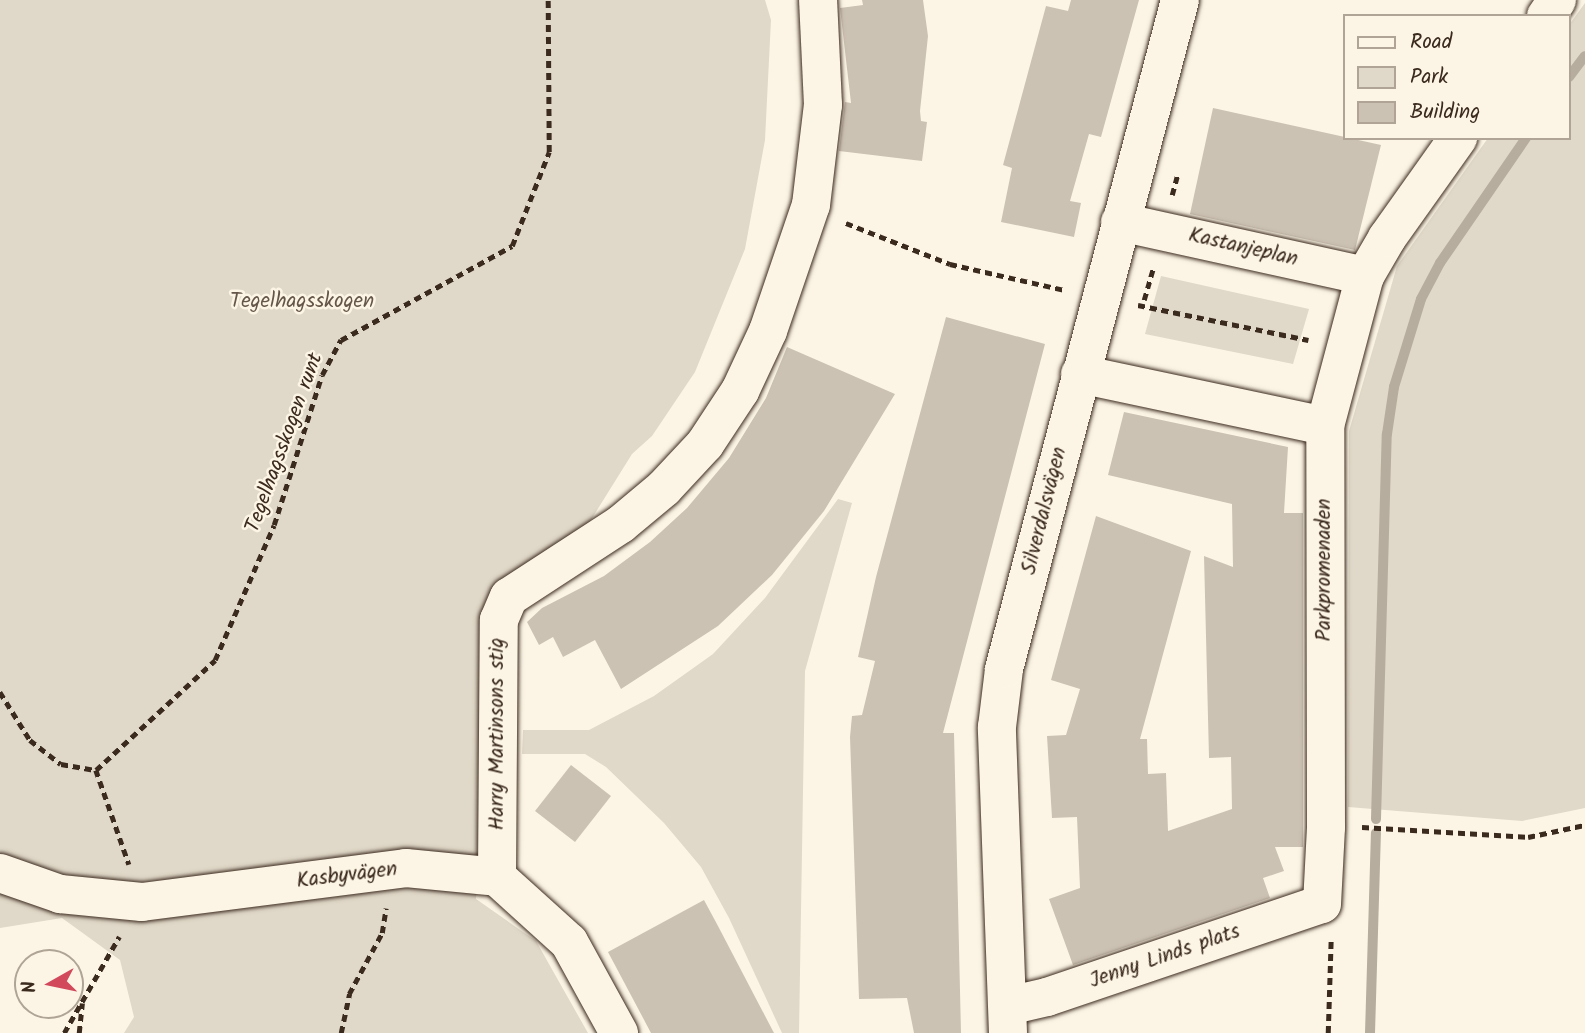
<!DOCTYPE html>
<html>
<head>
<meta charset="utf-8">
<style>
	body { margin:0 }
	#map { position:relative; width:1585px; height:1033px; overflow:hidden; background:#fcf5e5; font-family:Kalam,sans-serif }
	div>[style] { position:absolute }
	.green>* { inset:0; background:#e0d8c8 }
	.stream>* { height:10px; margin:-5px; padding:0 5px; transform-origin:5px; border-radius:5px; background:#b7ad9e }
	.building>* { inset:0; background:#ccc2b3 }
	.path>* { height:4.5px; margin-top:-2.25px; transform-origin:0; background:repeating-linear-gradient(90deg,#3b2a1e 0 7px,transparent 0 12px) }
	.roads { filter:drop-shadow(0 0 2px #3b2a1e) drop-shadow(0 0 2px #3b2a1e) }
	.street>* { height:38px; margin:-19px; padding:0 19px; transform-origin:19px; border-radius:19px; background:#fcf5e5 }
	span { translate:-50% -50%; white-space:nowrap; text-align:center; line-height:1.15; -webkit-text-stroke:5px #fcf5e5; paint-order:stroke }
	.street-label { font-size:21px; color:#3b2a1e }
	.park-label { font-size:21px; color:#645648 }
	.legend { position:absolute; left:1343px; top:14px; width:228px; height:126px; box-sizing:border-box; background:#fcf5e5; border:2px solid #afa495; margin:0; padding:9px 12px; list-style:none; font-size:21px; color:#3b2a1e }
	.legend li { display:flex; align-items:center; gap:14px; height:35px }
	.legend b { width:35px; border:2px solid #afa495 }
	.north { position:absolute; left:14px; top:949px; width:70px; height:70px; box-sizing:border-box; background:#fcf5e5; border:2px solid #afa495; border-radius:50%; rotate:261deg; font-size:19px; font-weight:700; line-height:28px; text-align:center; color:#3b2a1e }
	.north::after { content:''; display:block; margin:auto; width:24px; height:32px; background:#d1495b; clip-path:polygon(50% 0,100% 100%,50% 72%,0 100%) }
</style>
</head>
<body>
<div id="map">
	<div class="green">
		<div style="clip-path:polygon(0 0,765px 0,771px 20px,765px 140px,745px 249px,695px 372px,652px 436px,632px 454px,589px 523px,485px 608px,476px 899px,536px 941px,588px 1033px,124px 1033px,134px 1017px,120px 960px,62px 918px,0 928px)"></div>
		<div style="clip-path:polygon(1585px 3px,1585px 808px,1522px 821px,1348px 807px,1349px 431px,1397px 266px,1488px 138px,1569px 138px,1569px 25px)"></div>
		<div style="clip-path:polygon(1161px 276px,1309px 309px,1293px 364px,1145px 334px)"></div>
		<div style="clip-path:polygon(838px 499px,852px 503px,805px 671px,799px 1033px,782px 1033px,729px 918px,701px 867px,664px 823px,606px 767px,585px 754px,522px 754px,523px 730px,589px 730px,654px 696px,713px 654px,765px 598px)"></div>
	</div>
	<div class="stream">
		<div style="left:1569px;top:77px;width:26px;rotate:-53deg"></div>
		<div style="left:1376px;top:819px;width:385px;rotate:-88.4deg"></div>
		<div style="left:1387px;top:434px;width:48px;rotate:-81.5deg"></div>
		<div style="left:1394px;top:387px;width:92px;rotate:-72.9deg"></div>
		<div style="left:1421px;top:299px;width:41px;rotate:-62.2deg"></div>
		<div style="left:1440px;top:263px;width:152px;rotate:-55.5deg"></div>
		<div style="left:1370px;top:1033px;width:200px;rotate:-88.3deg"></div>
	</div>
	<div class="building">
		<div style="clip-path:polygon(862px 0,923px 0,928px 36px,920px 111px,921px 121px,927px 122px,922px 161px,839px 151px,845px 102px,851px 103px,840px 8px,863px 5px)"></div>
		<div style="clip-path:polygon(1071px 0,1139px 0,1101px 137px,1089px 134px,1070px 201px,1081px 203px,1074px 237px,1001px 222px,1012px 168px,1003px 165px,1046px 6px,1068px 11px)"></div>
		<div style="clip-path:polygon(1213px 108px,1381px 145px,1355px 250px,1190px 214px)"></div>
		<div style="clip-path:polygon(946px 317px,1045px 344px,943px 733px,954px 733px,961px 1033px,914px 1033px,907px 998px,859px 999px,850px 737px,852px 716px,862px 715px,875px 661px,858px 657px,876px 577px)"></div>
		<div style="clip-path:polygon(787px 347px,895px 394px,824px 511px,772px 575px,718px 626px,621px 689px,595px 640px,563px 657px,553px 637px,539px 645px,527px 622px,542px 608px,604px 576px,650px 542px,687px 508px,729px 458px,766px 398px)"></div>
		<div style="clip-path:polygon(1124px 412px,1288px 447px,1284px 513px,1303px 513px,1303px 847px,1275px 847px,1284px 871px,1263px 878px,1270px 898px,1073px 965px,1049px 899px,1080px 888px,1077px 817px,1052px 818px,1047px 736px,1066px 735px,1080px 689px,1051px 680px,1096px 516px,1191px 551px,1140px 739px,1147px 739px,1148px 774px,1166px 773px,1168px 831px,1232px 809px,1231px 757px,1209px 758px,1204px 556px,1233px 567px,1232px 504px,1108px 475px)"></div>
		<div style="clip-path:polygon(571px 765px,611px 796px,575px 842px,535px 811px)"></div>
		<div style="clip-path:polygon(704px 900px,718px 926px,774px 1033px,651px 1033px,608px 952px)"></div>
	</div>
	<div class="path">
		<div style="left:1172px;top:195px;width:20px;rotate:-75deg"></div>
		<div style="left:846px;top:223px;width:112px;rotate:21.5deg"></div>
		<div style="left:950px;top:264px;width:117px;rotate:12.8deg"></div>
		<div style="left:1144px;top:300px;width:33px;rotate:-74deg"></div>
		<div style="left:1138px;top:305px;width:174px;rotate:11.6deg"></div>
		<div style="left:0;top:692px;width:57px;rotate:58deg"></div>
		<div style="left:30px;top:740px;width:39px;rotate:38deg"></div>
		<div style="left:61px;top:764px;width:36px;rotate:10deg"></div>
		<div style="left:96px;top:770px;width:162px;rotate:-42.7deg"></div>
		<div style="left:215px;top:660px;width:147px;rotate:-66.4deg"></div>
		<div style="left:274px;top:525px;width:157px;rotate:-72.3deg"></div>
		<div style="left:322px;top:375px;width:40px;rotate:-62deg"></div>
		<div style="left:341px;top:340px;width:195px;rotate:-28.8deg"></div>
		<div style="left:512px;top:246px;width:101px;rotate:-68.5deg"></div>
		<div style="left:549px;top:152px;width:152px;rotate:-90.4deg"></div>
		<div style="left:96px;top:770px;width:100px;rotate:70.7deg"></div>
		<div style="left:1362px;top:827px;width:166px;rotate:3.4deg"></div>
		<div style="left:1528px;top:837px;width:58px;rotate:-11.9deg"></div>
		<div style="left:64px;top:1033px;width:111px;rotate:-60.2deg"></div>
		<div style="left:79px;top:1033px;width:30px;rotate:-84deg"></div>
		<div style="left:341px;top:1033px;width:40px;rotate:-78deg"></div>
		<div style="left:349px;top:994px;width:69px;rotate:-61.6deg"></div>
		<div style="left:382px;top:933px;width:25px;rotate:-81deg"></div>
		<div style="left:1328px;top:1033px;width:94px;rotate:-88.2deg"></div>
	</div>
	<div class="roads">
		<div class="street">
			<div style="left:1546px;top:16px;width:19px;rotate:-55deg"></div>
			<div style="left:1120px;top:222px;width:251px;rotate:12.4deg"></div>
			<div style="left:1080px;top:374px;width:250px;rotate:12deg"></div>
			<div style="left:0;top:873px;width:64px;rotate:19.3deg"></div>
			<div style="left:60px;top:894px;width:82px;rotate:5.6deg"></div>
			<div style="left:142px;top:902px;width:266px;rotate:-7.3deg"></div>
			<div style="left:406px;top:868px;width:91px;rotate:5.6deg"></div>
			<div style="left:497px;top:877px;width:97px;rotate:42.1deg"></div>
			<div style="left:569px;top:942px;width:104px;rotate:61.2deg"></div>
			<div style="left:497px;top:877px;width:257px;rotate:-89.6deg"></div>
			<div style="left:499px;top:620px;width:25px;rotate:-67deg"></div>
			<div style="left:509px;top:597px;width:134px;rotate:-33.1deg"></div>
			<div style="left:621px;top:524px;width:56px;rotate:-39.9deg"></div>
			<div style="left:664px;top:488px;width:60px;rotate:-47deg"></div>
			<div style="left:705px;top:444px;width:64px;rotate:-56.6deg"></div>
			<div style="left:740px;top:391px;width:66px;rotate:-65deg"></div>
			<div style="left:768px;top:331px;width:133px;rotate:-71.2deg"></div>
			<div style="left:811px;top:205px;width:101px;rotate:-83.2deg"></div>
			<div style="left:823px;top:105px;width:105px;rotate:-92.7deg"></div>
			<div style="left:1008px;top:1006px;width:40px;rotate:-13deg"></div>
			<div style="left:1047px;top:997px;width:290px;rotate:-18.7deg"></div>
			<div style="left:1322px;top:904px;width:77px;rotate:-87deg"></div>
			<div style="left:1326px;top:827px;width:401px;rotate:-90.1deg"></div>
			<div style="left:1325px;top:426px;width:155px;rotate:-75.1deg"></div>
			<div style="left:1365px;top:276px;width:44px;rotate:-59.9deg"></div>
			<div style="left:1387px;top:238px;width:123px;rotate:-54.6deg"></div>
			<div style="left:1008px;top:1033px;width:306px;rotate:-92.1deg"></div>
			<div style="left:997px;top:727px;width:58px;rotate:-83.1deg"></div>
			<div style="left:1004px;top:669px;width:692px;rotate:-75.26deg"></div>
		</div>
	</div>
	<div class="street-label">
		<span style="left:1243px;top:248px;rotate:13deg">Kastanjeplan</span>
		<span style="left:285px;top:443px;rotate:-70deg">Tegelhagsskogen runt</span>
		<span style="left:1045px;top:511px;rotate:-76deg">Silverdalsvägen</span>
		<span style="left:1325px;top:570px;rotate:-90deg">Parkpromenaden</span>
		<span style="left:498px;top:734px;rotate:-90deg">Harry Martinsons stig</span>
		<span style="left:347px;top:876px;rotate:-7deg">Kasbyvägen</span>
		<span style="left:1165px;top:957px;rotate:-19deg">Jenny Linds plats</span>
	</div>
	<div class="park-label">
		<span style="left:302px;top:302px">Tegelhagsskogen</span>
	</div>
	<ul class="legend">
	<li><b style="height:9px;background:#fcf5e5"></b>Road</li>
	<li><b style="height:19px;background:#e0d8c8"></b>Park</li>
	<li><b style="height:19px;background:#ccc2b3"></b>Building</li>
	</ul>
	<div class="north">N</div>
</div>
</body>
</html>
